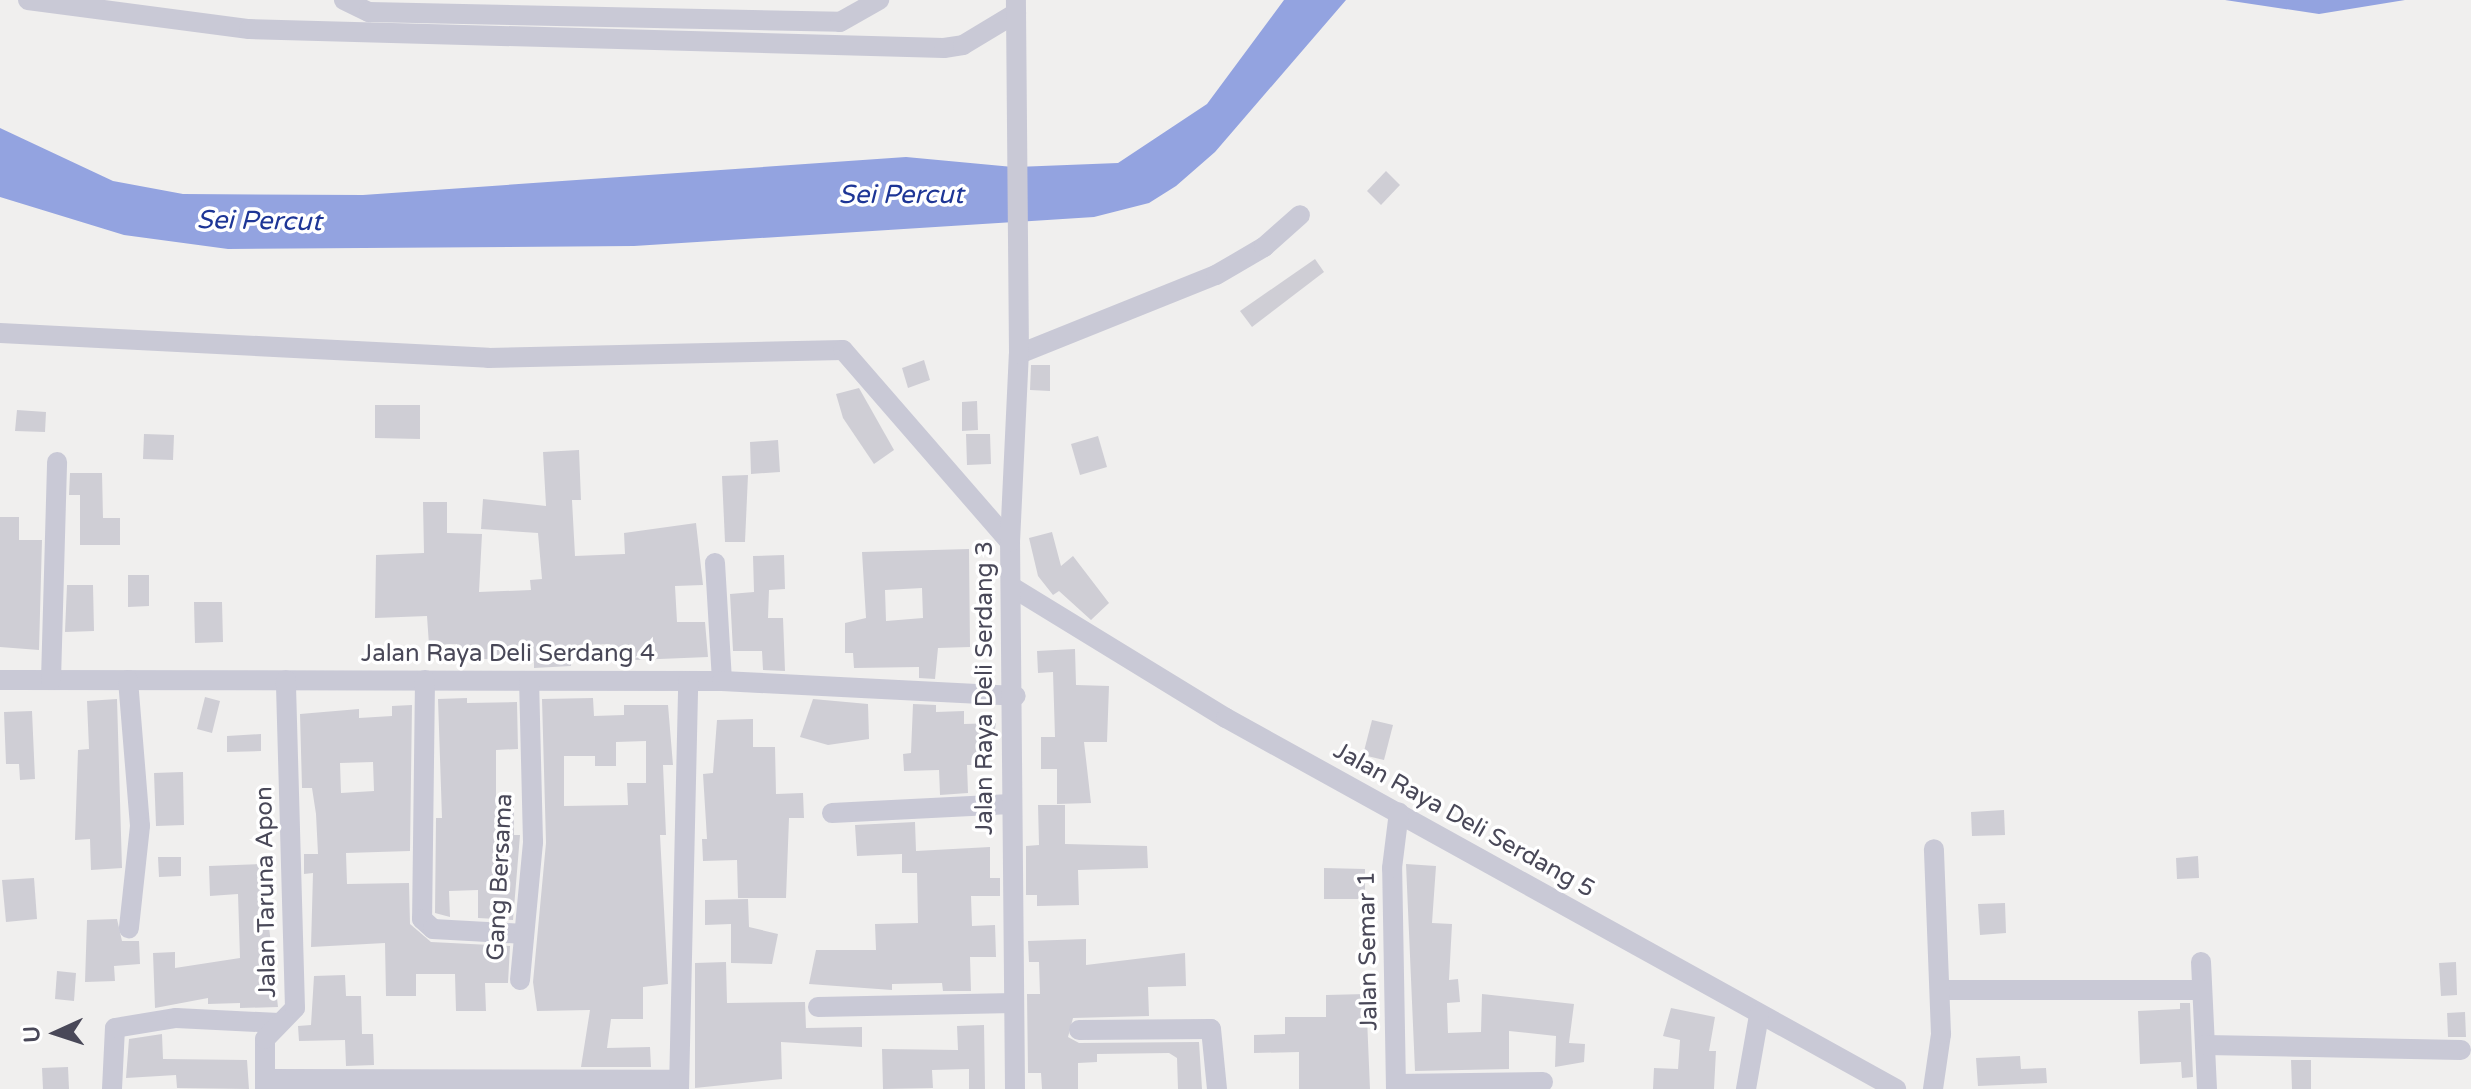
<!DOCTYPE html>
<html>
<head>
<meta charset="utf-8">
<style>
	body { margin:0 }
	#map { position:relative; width:2471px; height:1089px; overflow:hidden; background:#f0efee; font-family:"Varela Round",sans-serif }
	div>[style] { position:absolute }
	.water>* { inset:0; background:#93a3e0 }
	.building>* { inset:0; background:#cfced5 }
	.minor>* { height:20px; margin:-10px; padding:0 10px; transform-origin:10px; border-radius:10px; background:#c9c9d6 }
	span { translate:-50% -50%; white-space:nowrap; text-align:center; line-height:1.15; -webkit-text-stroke:7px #fff; paint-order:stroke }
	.street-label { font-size:24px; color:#494858 }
	.water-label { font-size:26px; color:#1e3696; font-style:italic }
	.north { position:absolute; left:16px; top:993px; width:80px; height:80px; -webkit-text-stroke:6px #fff; paint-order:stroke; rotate:267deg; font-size:22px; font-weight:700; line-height:32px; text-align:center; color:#494858 }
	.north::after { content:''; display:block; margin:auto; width:28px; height:36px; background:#494858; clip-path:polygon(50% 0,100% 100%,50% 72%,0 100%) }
</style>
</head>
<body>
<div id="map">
	<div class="water">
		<div style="clip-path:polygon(1284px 0,1346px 0,1215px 152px,1176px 186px,1149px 203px,1094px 217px,634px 246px,228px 249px,124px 235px,0 197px,0 128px,113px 181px,183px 194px,363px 195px,906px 157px,1013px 167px,1118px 163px,1207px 104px)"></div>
		<div style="clip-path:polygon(2225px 0,2405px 0,2319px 14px)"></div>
	</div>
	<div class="building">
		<div style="clip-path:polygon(1386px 171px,1400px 185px,1381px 205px,1367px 191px)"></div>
		<div style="clip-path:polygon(1315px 259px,1324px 272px,1252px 327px,1240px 311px)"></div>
		<div style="clip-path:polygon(924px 360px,930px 380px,908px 388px,902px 368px)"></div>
		<div style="clip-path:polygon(1031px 365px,1050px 365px,1050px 391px,1030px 390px)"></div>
		<div style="clip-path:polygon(859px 388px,894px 450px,874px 464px,843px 418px,836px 394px)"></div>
		<div style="clip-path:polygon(977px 401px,978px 430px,962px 431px,962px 402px)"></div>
		<div style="clip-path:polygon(375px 405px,420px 405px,420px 439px,375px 438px)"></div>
		<div style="clip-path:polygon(17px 410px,46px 412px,45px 432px,15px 431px)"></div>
		<div style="clip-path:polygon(144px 434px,174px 435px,173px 460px,143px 459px)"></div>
		<div style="clip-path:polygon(966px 434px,990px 434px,991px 464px,967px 465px)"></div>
		<div style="clip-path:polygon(1098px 436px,1107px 467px,1080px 475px,1071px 444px)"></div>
		<div style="clip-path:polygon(778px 440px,780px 472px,751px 474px,750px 442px)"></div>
		<div style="clip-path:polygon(579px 450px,581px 500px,572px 500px,575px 556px,625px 554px,624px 533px,696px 523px,703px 585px,675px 586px,677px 622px,705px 622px,708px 657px,611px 661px,610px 644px,570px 646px,571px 666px,534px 668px,534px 661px,458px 658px,457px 644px,429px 645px,427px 616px,375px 618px,376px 555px,424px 553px,423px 502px,447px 502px,447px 533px,482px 534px,479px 592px,531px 590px,530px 580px,542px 579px,538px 533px,481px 529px,483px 499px,546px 506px,543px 452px)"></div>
		<div style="clip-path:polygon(70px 473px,102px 473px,103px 518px,120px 518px,120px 545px,80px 545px,80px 495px,69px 495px)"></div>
		<div style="clip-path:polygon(748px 475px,745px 542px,725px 542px,722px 476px)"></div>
		<div style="clip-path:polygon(0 517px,19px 517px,19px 540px,42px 540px,39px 650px,0 647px)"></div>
		<div style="clip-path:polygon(1052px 532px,1061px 566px,1073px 556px,1109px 603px,1091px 620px,1059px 591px,1053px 595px,1038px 576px,1029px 538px)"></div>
		<div style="clip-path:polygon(evenodd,969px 549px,970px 647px,938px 648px,935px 679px,919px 678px,919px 667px,854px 668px,853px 653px,845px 653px,845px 623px,866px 618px,862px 552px,969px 549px,922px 588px,923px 618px,886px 621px,885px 590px,922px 588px)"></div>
		<div style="clip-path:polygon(784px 555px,785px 589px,769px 590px,768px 618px,783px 618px,785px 671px,763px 670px,762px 651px,733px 651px,730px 594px,754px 592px,753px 556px)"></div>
		<div style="clip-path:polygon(128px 575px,149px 575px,149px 606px,128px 607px)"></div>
		<div style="clip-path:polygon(67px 585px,93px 585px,94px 631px,65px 632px)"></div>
		<div style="clip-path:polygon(194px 602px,222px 602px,223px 642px,195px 643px)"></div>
		<div style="clip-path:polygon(1075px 649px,1076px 685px,1109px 686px,1107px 742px,1084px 742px,1091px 803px,1057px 804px,1057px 769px,1041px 769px,1041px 737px,1055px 737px,1053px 672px,1038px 673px,1037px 651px)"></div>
		<div style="clip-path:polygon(205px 697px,220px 701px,212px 733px,197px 729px)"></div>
		<div style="clip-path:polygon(467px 698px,467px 703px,517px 702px,518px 749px,496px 750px,496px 802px,514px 802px,514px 835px,520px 835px,513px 920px,478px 918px,478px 890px,449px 891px,450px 917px,435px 913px,436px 818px,442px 818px,438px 699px)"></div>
		<div style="clip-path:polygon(evenodd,593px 698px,594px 716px,624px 715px,624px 705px,668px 705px,673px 765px,663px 765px,666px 835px,660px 835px,668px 984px,643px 987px,643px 1019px,611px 1019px,607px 1048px,650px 1047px,651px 1067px,581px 1067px,590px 1010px,537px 1011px,533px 982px,546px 843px,542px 699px,593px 698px,646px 741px,646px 783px,627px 783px,628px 805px,564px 806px,564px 756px,595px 756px,595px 766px,616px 766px,616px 742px,646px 741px)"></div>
		<div style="clip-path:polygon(117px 699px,122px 868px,91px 870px,90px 839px,75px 840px,78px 750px,89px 749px,87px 701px)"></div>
		<div style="clip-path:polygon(813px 699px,868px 704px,869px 739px,828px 745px,800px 737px)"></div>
		<div style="clip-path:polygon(913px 704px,936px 705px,936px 712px,964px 711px,964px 724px,996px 723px,989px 765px,967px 765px,968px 793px,940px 795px,939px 770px,904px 771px,903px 754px,911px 753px)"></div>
		<div style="clip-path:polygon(evenodd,412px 705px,410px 851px,346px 853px,347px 884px,409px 883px,410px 924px,431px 942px,510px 946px,508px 983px,485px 983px,486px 1011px,456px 1011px,455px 974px,416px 974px,416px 996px,386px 996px,385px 943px,311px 947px,313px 873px,304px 874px,304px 854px,318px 854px,316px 814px,312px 788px,302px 788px,300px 714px,359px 709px,359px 718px,392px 716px,392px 706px,412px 705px,373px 762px,374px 791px,341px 793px,340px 763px,373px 762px)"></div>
		<div style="clip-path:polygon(32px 711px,35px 779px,20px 780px,19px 764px,6px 764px,4px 712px)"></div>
		<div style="clip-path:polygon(753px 719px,753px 747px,775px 747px,776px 794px,803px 793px,804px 818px,789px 818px,786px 898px,738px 898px,737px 860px,703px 861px,702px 839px,707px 839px,703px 774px,713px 773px,717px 720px)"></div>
		<div style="clip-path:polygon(1372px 720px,1393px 725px,1384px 760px,1363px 755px)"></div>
		<div style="clip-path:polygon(261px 734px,261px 751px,227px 752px,227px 736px)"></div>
		<div style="clip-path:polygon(183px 772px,184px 825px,156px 826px,154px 773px)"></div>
		<div style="clip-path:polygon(1038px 805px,1065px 805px,1065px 844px,1147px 846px,1148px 868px,1078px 870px,1079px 905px,1037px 906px,1037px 895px,1026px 895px,1026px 846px,1039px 845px)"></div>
		<div style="clip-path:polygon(2004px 810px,2005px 835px,1972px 836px,1971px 812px)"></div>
		<div style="clip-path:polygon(915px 822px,916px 851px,990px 847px,990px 878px,1000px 878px,1000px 896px,971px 896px,972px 926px,995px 925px,996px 957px,970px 957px,971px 991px,943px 991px,942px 983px,892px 984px,892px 990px,809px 984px,816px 950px,876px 950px,875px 924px,918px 923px,917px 873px,902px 873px,902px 854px,857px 856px,855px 825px)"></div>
		<div style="clip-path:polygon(2198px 856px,2199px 878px,2177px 879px,2176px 858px)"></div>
		<div style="clip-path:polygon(158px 857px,181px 857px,181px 876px,159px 877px)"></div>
		<div style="clip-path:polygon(262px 864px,278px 1007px,240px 1008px,240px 1003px,208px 1004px,208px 998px,155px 1008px,153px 953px,175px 952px,175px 968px,240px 958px,238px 894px,210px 896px,209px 866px)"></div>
		<div style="clip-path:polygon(1406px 864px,1436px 866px,1432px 923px,1452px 924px,1449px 980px,1458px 979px,1460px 1002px,1447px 1003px,1448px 1033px,1481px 1032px,1482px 994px,1574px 1004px,1569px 1043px,1585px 1044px,1584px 1062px,1555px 1067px,1556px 1036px,1509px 1031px,1509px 1069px,1415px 1071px)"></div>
		<div style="clip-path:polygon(1324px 868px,1365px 869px,1365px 899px,1324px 899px)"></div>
		<div style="clip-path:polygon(34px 878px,37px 919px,6px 922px,2px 880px)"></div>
		<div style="clip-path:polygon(748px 899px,749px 927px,778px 934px,772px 964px,731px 963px,731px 924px,705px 925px,705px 900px)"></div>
		<div style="clip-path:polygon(2005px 903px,2006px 933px,1980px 935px,1978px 904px)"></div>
		<div style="clip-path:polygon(117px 919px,122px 941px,139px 941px,140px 964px,114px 966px,115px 981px,85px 982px,87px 920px)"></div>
		<div style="clip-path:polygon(1086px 939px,1086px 965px,1185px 953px,1186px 986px,1148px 987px,1149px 1016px,1073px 1018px,1068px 1037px,1079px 1043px,1199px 1042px,1202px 1089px,1178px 1089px,1177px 1058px,1169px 1053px,1097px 1054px,1097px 1062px,1078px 1063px,1078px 1089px,1042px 1089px,1041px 1073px,1028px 1073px,1027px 994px,1040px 994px,1039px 962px,1029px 962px,1028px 941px)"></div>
		<div style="clip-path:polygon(726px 962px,727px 1003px,805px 1002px,806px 1028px,862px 1027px,862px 1047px,781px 1042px,782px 1079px,695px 1088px,695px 963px)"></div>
		<div style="clip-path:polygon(2456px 962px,2457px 995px,2441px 996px,2439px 963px)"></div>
		<div style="clip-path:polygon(57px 971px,76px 973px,74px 1001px,55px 999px)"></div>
		<div style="clip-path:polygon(345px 975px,346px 996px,361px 996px,362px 1034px,373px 1034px,374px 1065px,346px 1066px,345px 1040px,299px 1041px,298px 1026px,311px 1025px,314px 976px)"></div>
		<div style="clip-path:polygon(1366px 994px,1370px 1089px,1299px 1089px,1299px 1052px,1254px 1053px,1254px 1035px,1285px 1034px,1285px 1017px,1326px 1017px,1326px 995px)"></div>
		<div style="clip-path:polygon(2180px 1003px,2190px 1003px,2193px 1077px,2182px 1078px,2181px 1062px,2140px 1064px,2138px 1011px,2180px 1009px)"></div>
		<div style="clip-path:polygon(1671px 1008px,1715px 1017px,1709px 1051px,1716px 1051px,1714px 1089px,1653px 1089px,1654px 1068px,1678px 1069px,1680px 1040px,1663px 1036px)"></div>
		<div style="clip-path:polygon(2465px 1012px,2466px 1037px,2448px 1037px,2447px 1013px)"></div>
		<div style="clip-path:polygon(984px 1025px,985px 1089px,969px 1089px,969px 1069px,932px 1070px,933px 1088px,883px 1089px,882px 1049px,958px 1050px,957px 1026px)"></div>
		<div style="clip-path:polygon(162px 1034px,163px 1059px,247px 1060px,249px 1089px,177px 1088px,176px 1075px,126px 1078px,129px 1039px)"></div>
		<div style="clip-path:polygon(2020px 1056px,2021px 1069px,2046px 1068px,2047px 1083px,1978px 1086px,1976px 1058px)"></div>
		<div style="clip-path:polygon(2291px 1060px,2311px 1060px,2311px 1089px,2292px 1089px)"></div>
		<div style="clip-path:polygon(68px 1067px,69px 1089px,43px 1089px,42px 1068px)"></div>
	</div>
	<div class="minor">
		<div style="left:28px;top:0;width:223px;rotate:7.5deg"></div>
		<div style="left:249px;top:29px;width:695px;rotate:1.57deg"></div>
		<div style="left:944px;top:48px;width:19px;rotate:-9deg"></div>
		<div style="left:963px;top:45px;width:62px;rotate:-31.1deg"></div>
		<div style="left:344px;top:0;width:28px;rotate:26deg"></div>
		<div style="left:369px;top:12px;width:471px;rotate:1.2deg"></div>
		<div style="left:840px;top:22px;width:45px;rotate:-29.4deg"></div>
		<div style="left:0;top:333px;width:489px;rotate:2.9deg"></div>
		<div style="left:488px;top:358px;width:355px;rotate:-1.3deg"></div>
		<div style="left:843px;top:350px;width:254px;rotate:49deg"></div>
		<div style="left:1019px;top:354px;width:212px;rotate:-21.9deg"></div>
		<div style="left:1216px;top:275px;width:56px;rotate:-30.3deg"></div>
		<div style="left:1264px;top:247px;width:48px;rotate:-41.6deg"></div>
		<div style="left:715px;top:563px;width:118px;rotate:86.6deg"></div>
		<div style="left:1012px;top:587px;width:251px;rotate:31.5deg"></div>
		<div style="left:1226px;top:718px;width:766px;rotate:28.97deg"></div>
		<div style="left:0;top:680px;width:722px;rotate:0.08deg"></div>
		<div style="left:722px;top:681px;width:294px;rotate:2.9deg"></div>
		<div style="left:51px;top:680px;width:218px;rotate:-88.4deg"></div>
		<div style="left:128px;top:680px;width:146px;rotate:85.3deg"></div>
		<div style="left:140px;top:826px;width:103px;rotate:96.2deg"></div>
		<div style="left:425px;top:680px;width:239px;rotate:90.7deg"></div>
		<div style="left:422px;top:919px;width:15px;rotate:42deg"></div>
		<div style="left:433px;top:929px;width:91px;rotate:3.1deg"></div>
		<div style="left:832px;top:813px;width:179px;rotate:-2.9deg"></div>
		<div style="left:2201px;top:962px;width:127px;rotate:87.3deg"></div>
		<div style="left:520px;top:980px;width:139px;rotate:-84.6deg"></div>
		<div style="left:533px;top:842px;width:161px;rotate:-91.4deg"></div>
		<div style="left:1940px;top:990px;width:262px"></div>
		<div style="left:818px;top:1007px;width:196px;rotate:-1.2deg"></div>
		<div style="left:1079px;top:1030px;width:132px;rotate:-0.4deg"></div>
		<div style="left:1211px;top:1029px;width:60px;rotate:84.3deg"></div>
		<div style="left:2205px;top:1045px;width:256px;rotate:1.1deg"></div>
		<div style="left:265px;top:1079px;width:414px;rotate:0.1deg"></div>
		<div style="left:1396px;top:1084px;width:147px;rotate:-0.8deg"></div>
		<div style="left:112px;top:1089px;width:61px;rotate:-87.2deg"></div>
		<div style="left:115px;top:1028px;width:62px;rotate:-9.3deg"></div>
		<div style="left:176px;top:1018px;width:103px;rotate:2.8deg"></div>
		<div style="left:265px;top:1089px;width:50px;rotate:-90deg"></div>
		<div style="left:265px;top:1039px;width:43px;rotate:-45.9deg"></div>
		<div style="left:295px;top:1008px;width:328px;rotate:-91.6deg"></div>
		<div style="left:679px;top:1089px;width:408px;rotate:-88.7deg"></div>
		<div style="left:1015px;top:1089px;width:547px;rotate:-90.52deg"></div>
		<div style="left:1010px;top:542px;width:188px;rotate:-87.3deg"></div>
		<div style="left:1019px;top:354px;width:354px;rotate:-90.5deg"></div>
		<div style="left:1396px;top:1089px;width:221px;rotate:-91deg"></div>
		<div style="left:1392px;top:868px;width:56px;rotate:-82.9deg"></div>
		<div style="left:1746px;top:1089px;width:75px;rotate:-80deg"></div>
		<div style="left:1933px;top:1089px;width:56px;rotate:-81.7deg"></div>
		<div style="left:1941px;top:1034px;width:185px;rotate:-92.2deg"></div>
	</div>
	<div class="street-label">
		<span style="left:508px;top:654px">Jalan Raya Deli Serdang 4</span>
		<span style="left:985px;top:688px;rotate:-90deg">Jalan Raya Deli Serdang 3</span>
		<span style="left:1464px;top:820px;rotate:29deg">Jalan Raya Deli Serdang 5</span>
		<span style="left:500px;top:877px;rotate:-87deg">Gang Bersama</span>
		<span style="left:266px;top:892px;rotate:-91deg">Jalan Taruna Apon</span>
		<span style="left:1368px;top:951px;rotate:-91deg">Jalan Semar 1</span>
	</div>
	<div class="water-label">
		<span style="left:901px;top:195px">Sei Percut</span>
		<span style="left:259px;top:221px;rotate:1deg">Sei Percut</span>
	</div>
	<div class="north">U</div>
</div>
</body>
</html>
